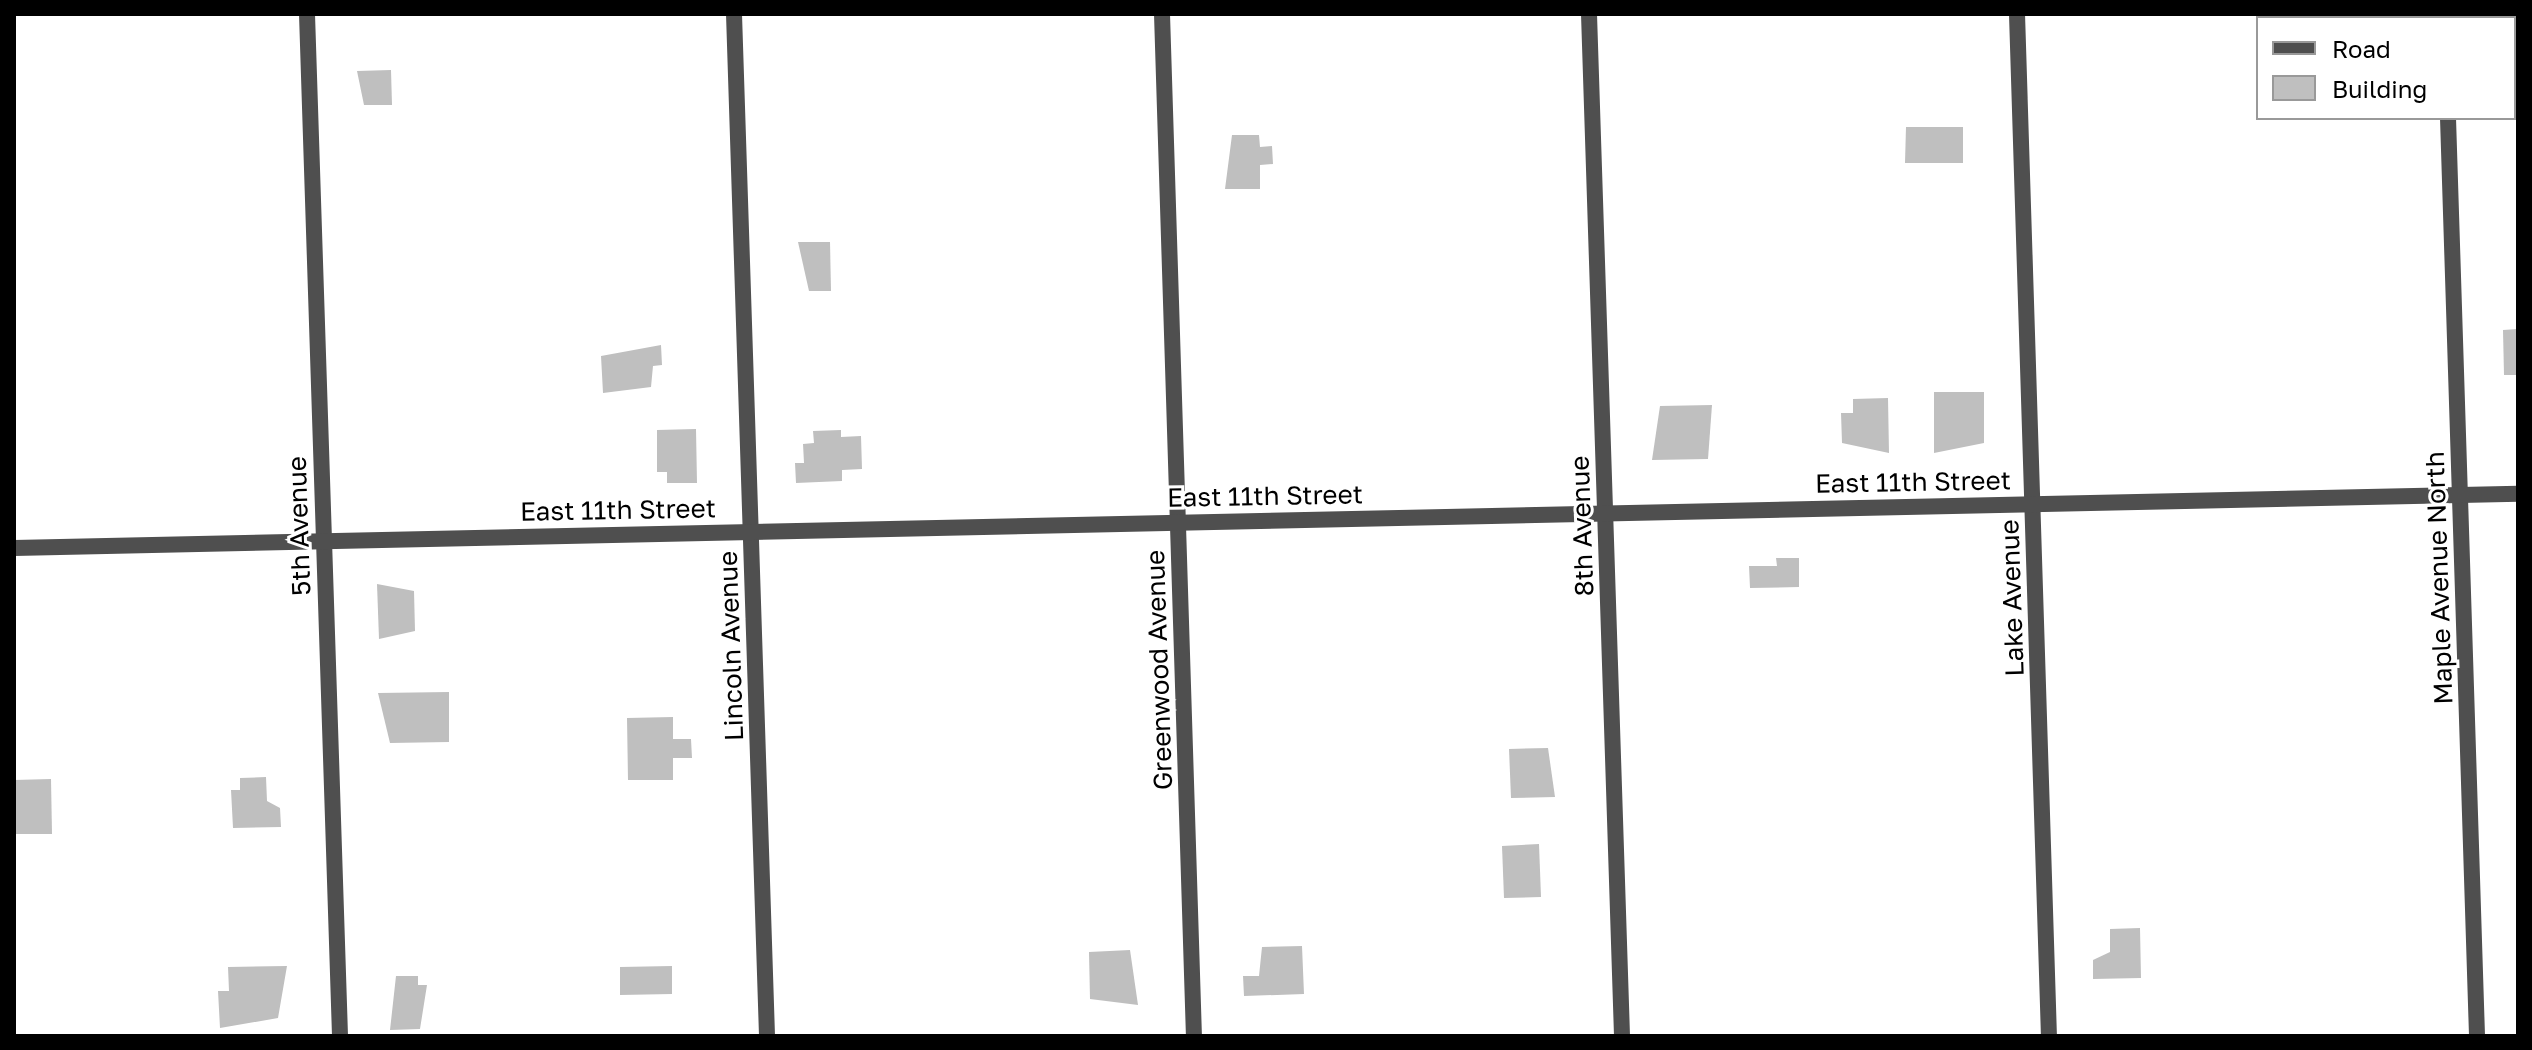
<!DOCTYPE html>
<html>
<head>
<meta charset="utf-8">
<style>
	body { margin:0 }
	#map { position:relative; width:2532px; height:1050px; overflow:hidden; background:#fff; font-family:"Golos Text",sans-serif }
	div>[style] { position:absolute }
	.building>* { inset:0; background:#bfbfbf }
	.minor>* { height:16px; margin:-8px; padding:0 8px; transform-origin:8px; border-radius:8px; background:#4f4f4f }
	span { translate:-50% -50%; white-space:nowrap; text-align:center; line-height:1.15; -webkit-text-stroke:6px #fff; paint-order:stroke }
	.street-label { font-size:26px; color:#000 }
	.frame { position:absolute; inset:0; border:16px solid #000; pointer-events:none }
	.legend { position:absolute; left:2256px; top:16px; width:260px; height:104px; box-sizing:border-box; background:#fff; border:2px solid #999; margin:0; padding:10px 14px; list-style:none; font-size:24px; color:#000 }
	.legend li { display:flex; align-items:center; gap:16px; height:40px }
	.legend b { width:40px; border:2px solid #999 }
</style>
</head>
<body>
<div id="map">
	<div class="building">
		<div style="clip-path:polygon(391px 70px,392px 105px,364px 105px,357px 71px)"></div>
		<div style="clip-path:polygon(1906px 127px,1963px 127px,1963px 163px,1905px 163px)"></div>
		<div style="clip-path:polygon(1232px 135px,1259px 135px,1260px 147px,1272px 146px,1273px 164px,1260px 165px,1260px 189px,1225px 189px)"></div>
		<div style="clip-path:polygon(798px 242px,830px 242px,831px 291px,809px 291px)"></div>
		<div style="clip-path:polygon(2518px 329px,2518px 375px,2504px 375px,2503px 330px)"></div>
		<div style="clip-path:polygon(661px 345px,662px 365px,653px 366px,651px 387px,603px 393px,601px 356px)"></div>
		<div style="clip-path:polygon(1934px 392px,1984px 392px,1984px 443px,1934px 453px)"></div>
		<div style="clip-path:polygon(1888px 398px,1889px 453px,1842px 443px,1841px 413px,1853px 413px,1853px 399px)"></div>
		<div style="clip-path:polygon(1712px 405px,1708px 459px,1652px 460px,1660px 406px)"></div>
		<div style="clip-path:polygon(696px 429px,697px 483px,667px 483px,667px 472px,657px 472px,657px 430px)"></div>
		<div style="clip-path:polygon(841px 430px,841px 437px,861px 436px,862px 469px,842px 470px,842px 481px,796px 483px,795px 463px,804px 463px,803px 444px,814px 443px,813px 431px)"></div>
		<div style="clip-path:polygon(1776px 558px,1799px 558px,1799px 587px,1750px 588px,1749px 566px,1777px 566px)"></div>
		<div style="clip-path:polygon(377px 584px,414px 591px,415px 631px,379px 639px)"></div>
		<div style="clip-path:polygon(449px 692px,449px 742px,390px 743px,378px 693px)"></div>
		<div style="clip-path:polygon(673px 717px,673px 739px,691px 739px,692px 758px,673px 758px,673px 780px,628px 780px,627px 718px)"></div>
		<div style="clip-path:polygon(1548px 748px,1555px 797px,1511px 798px,1509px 749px)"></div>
		<div style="clip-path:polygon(266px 777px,267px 801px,280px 808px,281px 827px,233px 828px,231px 790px,240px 790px,240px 778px)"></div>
		<div style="clip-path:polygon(51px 779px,52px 834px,14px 834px,14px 780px)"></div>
		<div style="clip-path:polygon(1539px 844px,1541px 897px,1504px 898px,1502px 846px)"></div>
		<div style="clip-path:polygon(2140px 928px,2141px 978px,2093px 979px,2093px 960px,2110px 952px,2110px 929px)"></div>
		<div style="clip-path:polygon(1302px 946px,1304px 994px,1244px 996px,1243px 976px,1259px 976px,1262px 947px)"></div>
		<div style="clip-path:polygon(1130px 950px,1138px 1005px,1090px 999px,1089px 952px)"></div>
		<div style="clip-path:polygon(287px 966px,278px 1018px,220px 1028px,218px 991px,229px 991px,228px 967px)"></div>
		<div style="clip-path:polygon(672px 966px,672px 994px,620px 995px,620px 967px)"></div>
		<div style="clip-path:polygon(396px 976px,418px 976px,418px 985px,427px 985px,420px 1029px,390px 1030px)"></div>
	</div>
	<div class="minor">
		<div style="left:307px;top:14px;width:1023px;rotate:88.15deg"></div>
		<div style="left:734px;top:14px;width:1023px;rotate:88.15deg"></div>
		<div style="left:1162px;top:14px;width:1023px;rotate:88.21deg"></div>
		<div style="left:1589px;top:14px;width:1023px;rotate:88.15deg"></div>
		<div style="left:2017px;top:14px;width:1023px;rotate:88.21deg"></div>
		<div style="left:2444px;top:14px;width:4px;rotate:90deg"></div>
		<div style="left:2448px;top:118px;width:918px;rotate:88.19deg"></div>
		<div style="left:14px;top:548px;width:2505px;rotate:-1.24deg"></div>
	</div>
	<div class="street-label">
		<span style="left:1913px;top:482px;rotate:-1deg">East 11th Street</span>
		<span style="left:1265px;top:496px;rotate:-1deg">East 11th Street</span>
		<span style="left:618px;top:510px;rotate:-1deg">East 11th Street</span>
		<span style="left:299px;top:526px;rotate:-92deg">5th Avenue</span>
		<span style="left:1582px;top:526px;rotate:-92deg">8th Avenue</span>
		<span style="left:2439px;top:578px;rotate:-92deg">Maple Avenue North</span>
		<span style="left:2012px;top:598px;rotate:-92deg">Lake Avenue</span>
		<span style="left:731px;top:646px;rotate:-92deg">Lincoln Avenue</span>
		<span style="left:1159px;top:670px;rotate:-92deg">Greenwood Avenue</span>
	</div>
	<div class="frame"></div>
	<ul class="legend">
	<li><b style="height:10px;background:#4f4f4f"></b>Road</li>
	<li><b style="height:22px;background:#bfbfbf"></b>Building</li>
	</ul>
</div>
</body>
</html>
